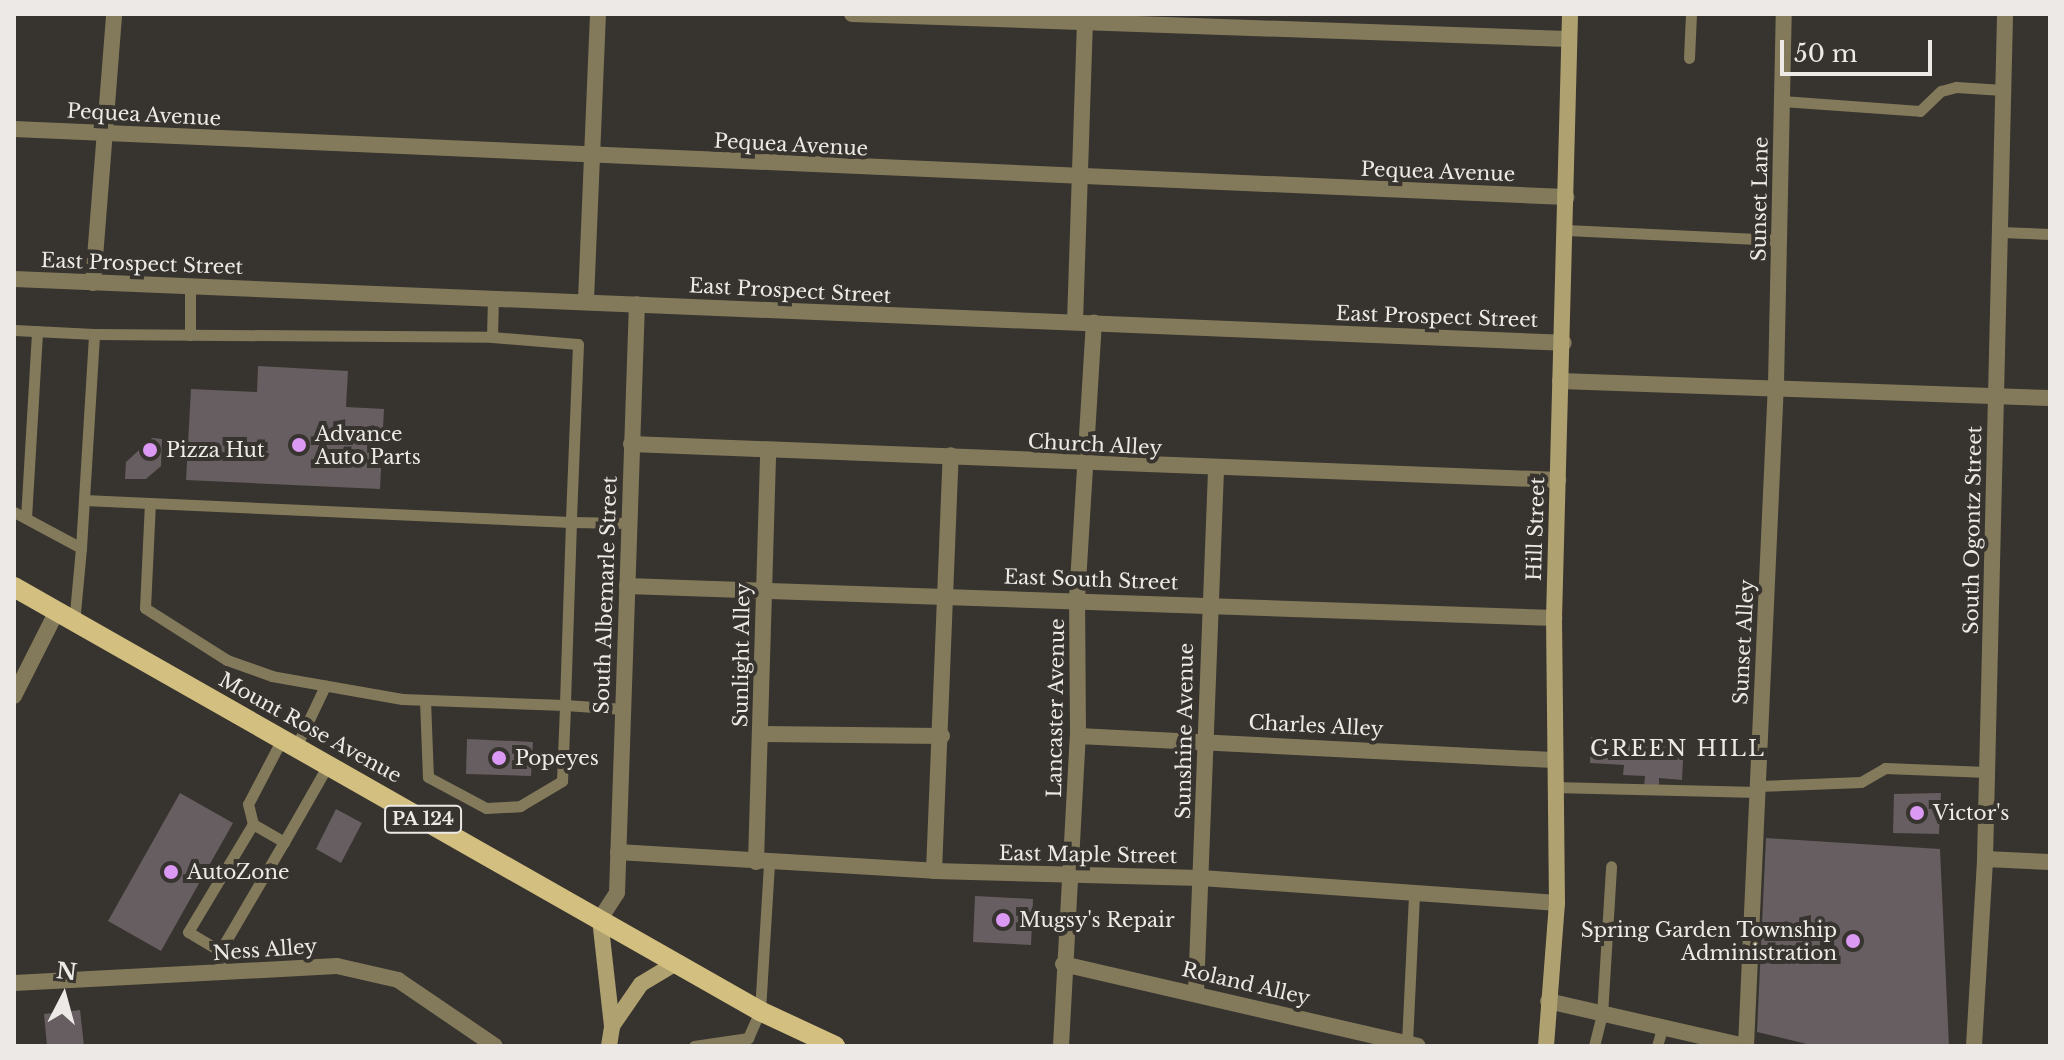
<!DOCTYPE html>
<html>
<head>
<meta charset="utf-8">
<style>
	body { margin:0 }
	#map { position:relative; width:2064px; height:1060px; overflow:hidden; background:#37332e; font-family:"Libre Baskerville",serif }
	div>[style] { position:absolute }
	.building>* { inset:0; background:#665e61 }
	.lane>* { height:11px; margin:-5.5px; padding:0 5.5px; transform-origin:5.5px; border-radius:5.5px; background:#837a5b }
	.street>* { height:16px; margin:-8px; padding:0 8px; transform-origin:8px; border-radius:8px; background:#837a5b }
	.secondary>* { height:16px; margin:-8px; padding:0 8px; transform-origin:8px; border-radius:8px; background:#b0a170 }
	.primary>* { height:20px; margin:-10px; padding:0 10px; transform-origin:10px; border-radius:10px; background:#d3bf7f }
	.dots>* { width:22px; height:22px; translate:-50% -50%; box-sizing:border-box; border:4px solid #37332e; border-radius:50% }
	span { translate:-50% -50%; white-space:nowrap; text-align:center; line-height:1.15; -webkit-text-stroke:8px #37332e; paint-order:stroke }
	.shield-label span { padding:2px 6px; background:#37332e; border:2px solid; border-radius:6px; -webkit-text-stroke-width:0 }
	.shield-label { font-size:18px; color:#ece9e6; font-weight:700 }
	.street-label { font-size:20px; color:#ece9e6 }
	.poi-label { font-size:20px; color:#ece9e6 }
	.left { translate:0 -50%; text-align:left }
	.right { translate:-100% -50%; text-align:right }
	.neighbourhood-label { font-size:22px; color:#ece9e6; letter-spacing:2px }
	.frame { position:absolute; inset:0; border:16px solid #ece9e6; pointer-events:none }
	.north { position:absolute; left:24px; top:956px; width:80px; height:80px; -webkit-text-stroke:6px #37332e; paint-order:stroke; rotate:6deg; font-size:22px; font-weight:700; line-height:32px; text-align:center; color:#ece9e6 }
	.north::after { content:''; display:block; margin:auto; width:28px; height:36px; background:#ece9e6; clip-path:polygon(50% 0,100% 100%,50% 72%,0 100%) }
	.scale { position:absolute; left:1780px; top:40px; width:152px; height:36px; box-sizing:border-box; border:4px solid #ece9e6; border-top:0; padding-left:10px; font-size:24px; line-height:28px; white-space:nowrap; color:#ece9e6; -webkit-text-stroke:6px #37332e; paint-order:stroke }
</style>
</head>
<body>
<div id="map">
	<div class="building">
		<div style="clip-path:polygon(258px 366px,348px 371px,346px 407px,384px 409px,380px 489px,186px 480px,191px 389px,257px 392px)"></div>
		<div style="clip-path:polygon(152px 438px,162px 439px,161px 466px,146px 479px,125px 479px,126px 462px)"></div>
		<div style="clip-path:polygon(1591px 737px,1684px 741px,1682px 780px,1659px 778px,1659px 787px,1644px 787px,1645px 776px,1623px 775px,1624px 765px,1590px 763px)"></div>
		<div style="clip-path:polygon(467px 739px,533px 742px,531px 776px,466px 774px)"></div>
		<div style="clip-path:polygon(180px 793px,233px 823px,161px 951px,108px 921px)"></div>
		<div style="clip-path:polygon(1941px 793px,1939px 834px,1893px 833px,1894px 794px)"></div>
		<div style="clip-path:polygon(336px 809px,362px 823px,341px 863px,316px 849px)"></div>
		<div style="clip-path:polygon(1766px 838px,1940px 849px,1949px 1046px,1815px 1046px,1757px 1032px)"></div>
		<div style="clip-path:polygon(975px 896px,1033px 899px,1031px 945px,973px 942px)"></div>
		<div style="clip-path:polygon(80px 1010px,84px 1046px,47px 1046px,44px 1014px)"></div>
	</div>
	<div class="lane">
		<div style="left:1689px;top:58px;width:44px;rotate:-87.4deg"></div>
		<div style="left:1782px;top:101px;width:138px;rotate:4.1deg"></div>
		<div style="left:1920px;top:111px;width:29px;rotate:-44deg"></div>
		<div style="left:1941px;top:91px;width:16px;rotate:-15deg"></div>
		<div style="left:1956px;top:87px;width:47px;rotate:3.7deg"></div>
		<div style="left:1566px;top:230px;width:213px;rotate:2.7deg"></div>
		<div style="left:2000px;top:232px;width:50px;rotate:2.3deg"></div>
		<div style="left:493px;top:297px;width:40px;rotate:91.4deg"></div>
		<div style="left:492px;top:337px;width:86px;rotate:4.7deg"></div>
		<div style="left:578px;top:344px;width:178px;rotate:92.3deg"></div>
		<div style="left:571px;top:522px;width:183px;rotate:91.9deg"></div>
		<div style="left:565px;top:705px;width:163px;rotate:-177.9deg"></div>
		<div style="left:402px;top:699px;width:132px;rotate:-170deg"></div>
		<div style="left:272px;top:676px;width:48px;rotate:-160.4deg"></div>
		<div style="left:227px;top:660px;width:97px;rotate:-147.6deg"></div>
		<div style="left:145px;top:608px;width:105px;rotate:-87.3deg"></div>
		<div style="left:150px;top:503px;width:421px;rotate:2.6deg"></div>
		<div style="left:571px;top:522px;width:58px;rotate:1deg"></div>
		<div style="left:14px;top:330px;width:80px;rotate:2.9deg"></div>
		<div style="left:190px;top:335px;width:49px;rotate:-90deg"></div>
		<div style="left:84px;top:500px;width:66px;rotate:2.6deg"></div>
		<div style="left:14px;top:512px;width:76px;rotate:28.2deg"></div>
		<div style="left:81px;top:548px;width:75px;rotate:95.3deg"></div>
		<div style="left:26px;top:518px;width:187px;rotate:-86.6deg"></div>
		<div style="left:81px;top:548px;width:214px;rotate:-86.5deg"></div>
		<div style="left:94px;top:334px;width:398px;rotate:0.4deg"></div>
		<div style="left:425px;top:700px;width:77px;rotate:87.8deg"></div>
		<div style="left:428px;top:777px;width:66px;rotate:28.1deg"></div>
		<div style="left:486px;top:808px;width:34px;rotate:-3deg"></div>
		<div style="left:520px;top:806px;width:49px;rotate:-30.8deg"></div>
		<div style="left:562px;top:781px;width:76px;rotate:-87.7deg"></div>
		<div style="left:565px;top:705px;width:58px;rotate:3.9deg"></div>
		<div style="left:282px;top:739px;width:73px;rotate:117.6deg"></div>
		<div style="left:248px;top:804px;width:21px;rotate:76deg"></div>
		<div style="left:253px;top:824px;width:36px;rotate:30deg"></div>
		<div style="left:284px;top:842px;width:89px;rotate:-60.3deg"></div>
		<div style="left:296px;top:747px;width:68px;rotate:-64.6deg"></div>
		<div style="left:1758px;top:786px;width:103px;rotate:-2.2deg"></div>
		<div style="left:1861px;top:782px;width:28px;rotate:-30deg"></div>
		<div style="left:1885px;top:768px;width:102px;rotate:2.2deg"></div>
		<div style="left:1553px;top:787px;width:205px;rotate:1.4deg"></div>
		<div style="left:220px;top:951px;width:37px;rotate:-149deg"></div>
		<div style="left:188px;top:932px;width:126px;rotate:-59deg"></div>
		<div style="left:221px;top:974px;width:23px;rotate:-92deg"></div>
		<div style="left:220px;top:951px;width:126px;rotate:-59.6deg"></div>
		<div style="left:1407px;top:1043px;width:150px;rotate:-87.3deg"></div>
		<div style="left:694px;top:1046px;width:55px;rotate:-8.4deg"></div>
		<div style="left:748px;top:1038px;width:30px;rotate:-66deg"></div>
		<div style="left:760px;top:1011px;width:149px;rotate:-86.5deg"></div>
		<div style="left:1594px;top:1046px;width:32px;rotate:-76deg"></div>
		<div style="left:1602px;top:1015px;width:149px;rotate:-86.5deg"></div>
		<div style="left:1657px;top:1046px;width:19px;rotate:-74deg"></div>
	</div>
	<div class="street">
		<div style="left:852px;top:14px;width:716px;rotate:2deg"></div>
		<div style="left:14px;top:129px;width:1554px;rotate:2.51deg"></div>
		<div style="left:14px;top:279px;width:1551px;rotate:2.36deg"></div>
		<div style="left:93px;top:283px;width:270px;rotate:-85.5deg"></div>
		<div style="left:586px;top:300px;width:286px;rotate:-87.6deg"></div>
		<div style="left:1075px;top:322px;width:297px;rotate:-88.1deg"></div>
		<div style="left:1560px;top:381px;width:490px;rotate:2deg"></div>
		<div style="left:631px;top:444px;width:928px;rotate:2.22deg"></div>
		<div style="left:627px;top:586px;width:928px;rotate:1.98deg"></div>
		<div style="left:14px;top:696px;width:93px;rotate:-63.2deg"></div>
		<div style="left:760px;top:734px;width:182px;rotate:0.6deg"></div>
		<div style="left:1078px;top:736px;width:475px;rotate:2.9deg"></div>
		<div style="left:618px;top:852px;width:317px;rotate:3.4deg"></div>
		<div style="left:934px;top:871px;width:267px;rotate:1.5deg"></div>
		<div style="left:1201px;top:878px;width:357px;rotate:4deg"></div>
		<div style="left:1985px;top:859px;width:65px;rotate:2.6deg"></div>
		<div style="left:756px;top:862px;width:412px;rotate:-88.3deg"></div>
		<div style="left:934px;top:871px;width:416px;rotate:-87.7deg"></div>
		<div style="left:600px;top:919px;width:31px;rotate:-57deg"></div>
		<div style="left:617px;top:893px;width:589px;rotate:-88.06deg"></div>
		<div style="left:1063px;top:964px;width:364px;rotate:13deg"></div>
		<div style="left:14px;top:983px;width:323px;rotate:-3deg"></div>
		<div style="left:337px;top:966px;width:63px;rotate:12.9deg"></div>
		<div style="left:398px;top:980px;width:117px;rotate:34.2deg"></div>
		<div style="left:1196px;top:991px;width:520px;rotate:-87.8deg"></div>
		<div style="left:1548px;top:1001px;width:202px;rotate:12.9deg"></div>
		<div style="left:1061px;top:1046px;width:310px;rotate:-86.9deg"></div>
		<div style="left:1078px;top:736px;width:137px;rotate:-90.4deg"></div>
		<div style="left:1077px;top:599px;width:277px;rotate:-86.5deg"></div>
		<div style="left:1746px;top:1046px;width:663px;rotate:-87.41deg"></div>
		<div style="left:1776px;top:384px;width:370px;rotate:-88.8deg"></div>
		<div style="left:1974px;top:1046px;width:187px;rotate:-86.6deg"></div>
		<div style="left:1985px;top:859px;width:845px;rotate:-88.64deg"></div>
	</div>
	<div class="secondary">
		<div style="left:600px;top:919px;width:108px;rotate:83.6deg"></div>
		<div style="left:612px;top:1026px;width:51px;rotate:-55.4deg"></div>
		<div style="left:641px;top:984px;width:41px;rotate:-31deg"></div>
		<div style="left:609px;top:1046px;width:20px;rotate:-81deg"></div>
		<div style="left:1546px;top:1046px;width:143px;rotate:-85.6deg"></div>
		<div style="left:1557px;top:903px;width:285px;rotate:-90.6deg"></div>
		<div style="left:1554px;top:618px;width:604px;rotate:-88.48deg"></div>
	</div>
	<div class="primary">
		<div style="left:14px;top:587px;width:858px;rotate:29.61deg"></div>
		<div style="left:760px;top:1011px;width:83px;rotate:25deg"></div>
	</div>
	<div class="dots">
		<div style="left:299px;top:445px;background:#dc99f4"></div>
		<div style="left:150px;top:450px;background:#dc99f4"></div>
		<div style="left:499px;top:758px;background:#dc99f4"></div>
		<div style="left:1917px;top:813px;background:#dc99f4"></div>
		<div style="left:171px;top:872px;background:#dc99f4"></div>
		<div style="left:1003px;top:920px;background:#dc99f4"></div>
		<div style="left:1853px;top:941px;background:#dc99f4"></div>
	</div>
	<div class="shield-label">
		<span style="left:423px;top:819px">PA 124</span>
	</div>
	<div class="street-label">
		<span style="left:144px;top:115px;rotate:3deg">Pequea Avenue</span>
		<span style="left:791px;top:145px;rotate:3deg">Pequea Avenue</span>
		<span style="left:1438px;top:172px;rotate:2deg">Pequea Avenue</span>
		<span style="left:1760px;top:199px;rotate:-89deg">Sunset Lane</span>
		<span style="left:142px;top:264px;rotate:2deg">East Prospect Street</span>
		<span style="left:790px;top:291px;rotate:3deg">East Prospect Street</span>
		<span style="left:1437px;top:317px;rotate:2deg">East Prospect Street</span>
		<span style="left:1095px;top:445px;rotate:3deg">Church Alley</span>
		<span style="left:1536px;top:529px;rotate:-88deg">Hill Street</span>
		<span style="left:1973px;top:530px;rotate:-89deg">South Ogontz Street</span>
		<span style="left:1091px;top:580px;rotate:2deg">East South Street</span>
		<span style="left:606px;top:595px;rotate:-88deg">South Albemarle Street</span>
		<span style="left:1744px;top:642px;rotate:-87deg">Sunset Alley</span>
		<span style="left:742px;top:655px;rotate:-89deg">Sunlight Alley</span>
		<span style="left:1056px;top:708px;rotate:-89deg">Lancaster Avenue</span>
		<span style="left:1316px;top:726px;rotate:3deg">Charles Alley</span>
		<span style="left:310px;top:728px;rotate:29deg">Mount Rose Avenue</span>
		<span style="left:1185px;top:731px;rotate:-89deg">Sunshine Avenue</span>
		<span style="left:1088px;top:855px;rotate:1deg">East Maple Street</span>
		<span style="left:265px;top:950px;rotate:-4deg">Ness Alley</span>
		<span style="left:1246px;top:984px;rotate:13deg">Roland Alley</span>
	</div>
	<div class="poi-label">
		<span class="left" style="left:315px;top:446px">Advance<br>Auto Parts</span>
		<span class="left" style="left:166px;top:450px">Pizza Hut</span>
		<span class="left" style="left:515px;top:758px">Popeyes</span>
		<span class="left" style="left:1933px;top:813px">Victor's</span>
		<span class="left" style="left:187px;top:872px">AutoZone</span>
		<span class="left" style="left:1019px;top:920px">Mugsy's Repair</span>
		<span class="right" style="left:1837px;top:942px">Spring Garden Township<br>Administration</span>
	</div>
	<div class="neighbourhood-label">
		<span style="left:1678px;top:749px">GREEN HILL</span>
	</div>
	<div class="frame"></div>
	<div class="north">N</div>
	<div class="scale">50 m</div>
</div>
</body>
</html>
